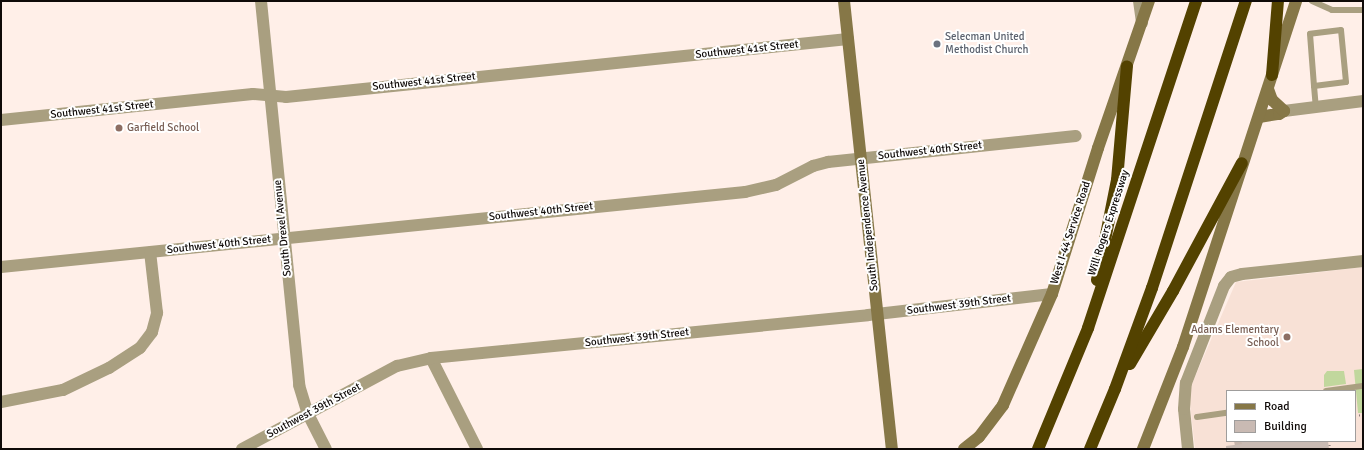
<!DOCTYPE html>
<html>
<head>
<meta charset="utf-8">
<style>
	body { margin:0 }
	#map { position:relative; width:1364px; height:450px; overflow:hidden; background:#ffefe8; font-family:Signika,sans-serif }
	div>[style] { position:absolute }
	.built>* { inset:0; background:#f8e1d6 }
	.green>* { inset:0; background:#c1d79d }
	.shadow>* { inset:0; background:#0003 }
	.building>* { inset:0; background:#c9bab3 }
	.path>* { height:2px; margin-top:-1px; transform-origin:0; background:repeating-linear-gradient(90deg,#897e7a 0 1px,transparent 0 4px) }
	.lane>* { height:6px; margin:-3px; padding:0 3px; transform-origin:3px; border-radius:3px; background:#a99f80 }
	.street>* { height:12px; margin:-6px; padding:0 6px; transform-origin:6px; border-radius:6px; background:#a99f80 }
	.secondary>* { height:12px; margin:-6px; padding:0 6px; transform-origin:6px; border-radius:6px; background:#867747 }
	.highway>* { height:12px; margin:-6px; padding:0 6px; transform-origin:6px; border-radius:6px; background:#534200 }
	.dots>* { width:11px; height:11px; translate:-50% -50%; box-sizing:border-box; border:2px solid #fff; border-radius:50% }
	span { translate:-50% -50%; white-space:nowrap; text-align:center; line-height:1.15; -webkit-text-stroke:4px #fff; paint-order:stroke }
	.worship-label { font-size:11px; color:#5b616d }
	.left { translate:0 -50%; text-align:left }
	.street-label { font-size:11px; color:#0f0a08 }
	.education-label { font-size:11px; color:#785e54 }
	.right { translate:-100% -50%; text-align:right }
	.frame { position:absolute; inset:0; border:2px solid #0f0a08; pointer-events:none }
	.legend { position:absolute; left:1226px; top:390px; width:130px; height:52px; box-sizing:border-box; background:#fff; border:1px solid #9f9d9c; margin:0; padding:5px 7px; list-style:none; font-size:12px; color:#0f0a08 }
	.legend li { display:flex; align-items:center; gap:8px; height:20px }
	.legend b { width:20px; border:1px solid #9f9d9c }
</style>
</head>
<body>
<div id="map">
	<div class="built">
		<div style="clip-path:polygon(evenodd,1363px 267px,1363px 449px,1195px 449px,1189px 395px,1191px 386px,1236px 282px,1363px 267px,1227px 391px,1355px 391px,1355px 441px,1227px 441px,1227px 391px)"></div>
	</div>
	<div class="green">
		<div style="clip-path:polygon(1363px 369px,1363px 413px,1358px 413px,1354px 370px)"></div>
		<div style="clip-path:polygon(1327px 371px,1344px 371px,1346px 384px,1324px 387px,1324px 375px)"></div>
	</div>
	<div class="shadow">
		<div style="clip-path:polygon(1234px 441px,1327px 441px,1328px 449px,1224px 449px,1235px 446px)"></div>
	</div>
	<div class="building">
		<div style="clip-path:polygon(1241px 441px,1328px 441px,1329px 449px,1226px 449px,1226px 446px,1242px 444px)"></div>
	</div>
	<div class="path">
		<div style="left:1355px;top:416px;width:8px;rotate:-7deg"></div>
		<div style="left:1329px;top:441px;width:8px;rotate:83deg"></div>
	</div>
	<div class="lane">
		<div style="left:1312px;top:1px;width:22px;rotate:24deg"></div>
		<div style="left:1332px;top:10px;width:31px"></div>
		<div style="left:1314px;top:86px;width:32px;rotate:-7deg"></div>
		<div style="left:1346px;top:82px;width:52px;rotate:-95.5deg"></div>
		<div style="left:1341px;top:30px;width:31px;rotate:173deg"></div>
		<div style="left:1310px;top:34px;width:52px;rotate:85.6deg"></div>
		<div style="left:1314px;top:86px;width:21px;rotate:85deg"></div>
		<div style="left:1326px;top:391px;width:37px;rotate:-8deg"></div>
		<div style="left:1197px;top:417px;width:30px;rotate:-8deg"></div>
	</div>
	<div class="street">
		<div style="left:261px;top:1px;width:386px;rotate:84.3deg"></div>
		<div style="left:299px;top:385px;width:30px;rotate:73deg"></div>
		<div style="left:308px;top:414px;width:39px;rotate:63deg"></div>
		<div style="left:1139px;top:1px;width:22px;rotate:82deg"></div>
		<div style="left:1284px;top:111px;width:80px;rotate:-7.2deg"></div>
		<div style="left:1px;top:120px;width:253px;rotate:-5.9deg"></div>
		<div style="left:253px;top:94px;width:33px;rotate:5deg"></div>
		<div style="left:286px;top:97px;width:565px;rotate:-5.89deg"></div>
		<div style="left:1px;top:267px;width:748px;rotate:-5.76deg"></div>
		<div style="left:745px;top:192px;width:32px;rotate:-13deg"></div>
		<div style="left:776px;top:185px;width:42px;rotate:-27.2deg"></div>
		<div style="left:813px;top:166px;width:16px;rotate:-15deg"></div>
		<div style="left:828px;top:162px;width:249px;rotate:-6deg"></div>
		<div style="left:431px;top:358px;width:102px;rotate:63.2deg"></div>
		<div style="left:1px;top:402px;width:63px;rotate:-11deg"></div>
		<div style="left:63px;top:390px;width:51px;rotate:-25.6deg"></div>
		<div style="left:109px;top:368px;width:37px;rotate:-33deg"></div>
		<div style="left:140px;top:348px;width:20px;rotate:-53deg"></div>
		<div style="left:152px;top:332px;width:20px;rotate:-75deg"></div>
		<div style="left:157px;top:313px;width:61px;rotate:-96.5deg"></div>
		<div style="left:242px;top:449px;width:176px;rotate:-28.2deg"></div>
		<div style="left:397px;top:366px;width:35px;rotate:-13deg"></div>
		<div style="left:431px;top:358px;width:439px;rotate:-5.6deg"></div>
		<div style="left:868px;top:315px;width:185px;rotate:-6.5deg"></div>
		<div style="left:1188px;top:449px;width:40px;rotate:-95.7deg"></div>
		<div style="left:1184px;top:409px;width:26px;rotate:-86deg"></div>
		<div style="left:1186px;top:383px;width:104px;rotate:-68.6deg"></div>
		<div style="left:1224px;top:286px;width:11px;rotate:-52deg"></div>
		<div style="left:1231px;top:277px;width:11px;rotate:-15deg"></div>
		<div style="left:1242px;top:274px;width:122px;rotate:-6.1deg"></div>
	</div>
	<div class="secondary">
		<div style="left:844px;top:1px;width:451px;rotate:83.9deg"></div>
		<div style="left:1259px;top:117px;width:20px;rotate:-9deg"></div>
		<div style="left:1279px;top:114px;width:6px;rotate:-31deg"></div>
		<div style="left:1284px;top:111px;width:16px;rotate:-137deg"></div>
		<div style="left:1272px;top:100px;width:12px;rotate:-110deg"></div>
		<div style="left:964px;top:449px;width:19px;rotate:-39deg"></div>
		<div style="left:979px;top:437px;width:40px;rotate:-53deg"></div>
		<div style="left:1003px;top:405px;width:121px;rotate:-66.2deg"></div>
		<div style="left:1052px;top:294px;width:153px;rotate:-72.5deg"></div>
		<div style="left:1098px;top:148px;width:156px;rotate:-70.9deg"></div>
		<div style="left:1143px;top:449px;width:110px;rotate:-68.6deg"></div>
		<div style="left:1183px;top:347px;width:364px;rotate:-71.9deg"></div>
	</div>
	<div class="highway">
		<div style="left:1272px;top:75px;width:74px;rotate:-85.4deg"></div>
		<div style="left:1097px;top:280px;width:102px;rotate:-78.7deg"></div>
		<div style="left:1117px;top:180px;width:114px;rotate:-85deg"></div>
		<div style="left:1130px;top:364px;width:85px;rotate:-59.5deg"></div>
		<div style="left:1173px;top:291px;width:145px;rotate:-61.7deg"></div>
		<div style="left:1038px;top:449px;width:131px;rotate:-67.5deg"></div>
		<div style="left:1088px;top:328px;width:344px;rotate:-71.7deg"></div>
		<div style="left:1090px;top:449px;width:65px;rotate:-67.4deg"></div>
		<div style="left:1115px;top:389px;width:108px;rotate:-69.9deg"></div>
		<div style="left:1152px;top:288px;width:302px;rotate:-71.9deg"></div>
	</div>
	<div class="dots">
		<div style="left:937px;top:44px;background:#6b7280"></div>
		<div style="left:119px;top:128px;background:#8d6e63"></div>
		<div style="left:1287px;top:337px;background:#8d6e63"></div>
	</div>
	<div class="worship-label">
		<span class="left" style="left:945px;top:44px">Selecman United<br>Methodist Church</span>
	</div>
	<div class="street-label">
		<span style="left:747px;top:50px;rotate:-6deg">Southwest 41st Street</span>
		<span style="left:424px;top:82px;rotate:-6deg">Southwest 41st Street</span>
		<span style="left:102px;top:110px;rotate:-6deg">Southwest 41st Street</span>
		<span style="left:930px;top:151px;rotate:-6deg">Southwest 40th Street</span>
		<span style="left:541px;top:212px;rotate:-6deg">Southwest 40th Street</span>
		<span style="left:1109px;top:223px;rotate:-72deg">Will Rogers Expressway</span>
		<span style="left:868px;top:225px;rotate:-96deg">South Independence Avenue</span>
		<span style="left:283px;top:228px;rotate:-96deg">South Drexel Avenue</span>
		<span style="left:1071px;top:233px;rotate:-72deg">West I-44 Service Road</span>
		<span style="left:219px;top:245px;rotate:-6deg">Southwest 40th Street</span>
		<span style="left:959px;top:305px;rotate:-7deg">Southwest 39th Street</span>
		<span style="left:637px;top:338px;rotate:-6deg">Southwest 39th Street</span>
		<span style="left:314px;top:411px;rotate:-28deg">Southwest 39th Street</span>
	</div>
	<div class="education-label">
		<span class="left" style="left:127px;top:128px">Garfield School</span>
		<span class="right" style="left:1279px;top:337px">Adams Elementary<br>School</span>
	</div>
	<div class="frame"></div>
	<ul class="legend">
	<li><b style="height:5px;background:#867747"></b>Road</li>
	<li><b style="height:11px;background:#c9bab3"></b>Building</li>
	</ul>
</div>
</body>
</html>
